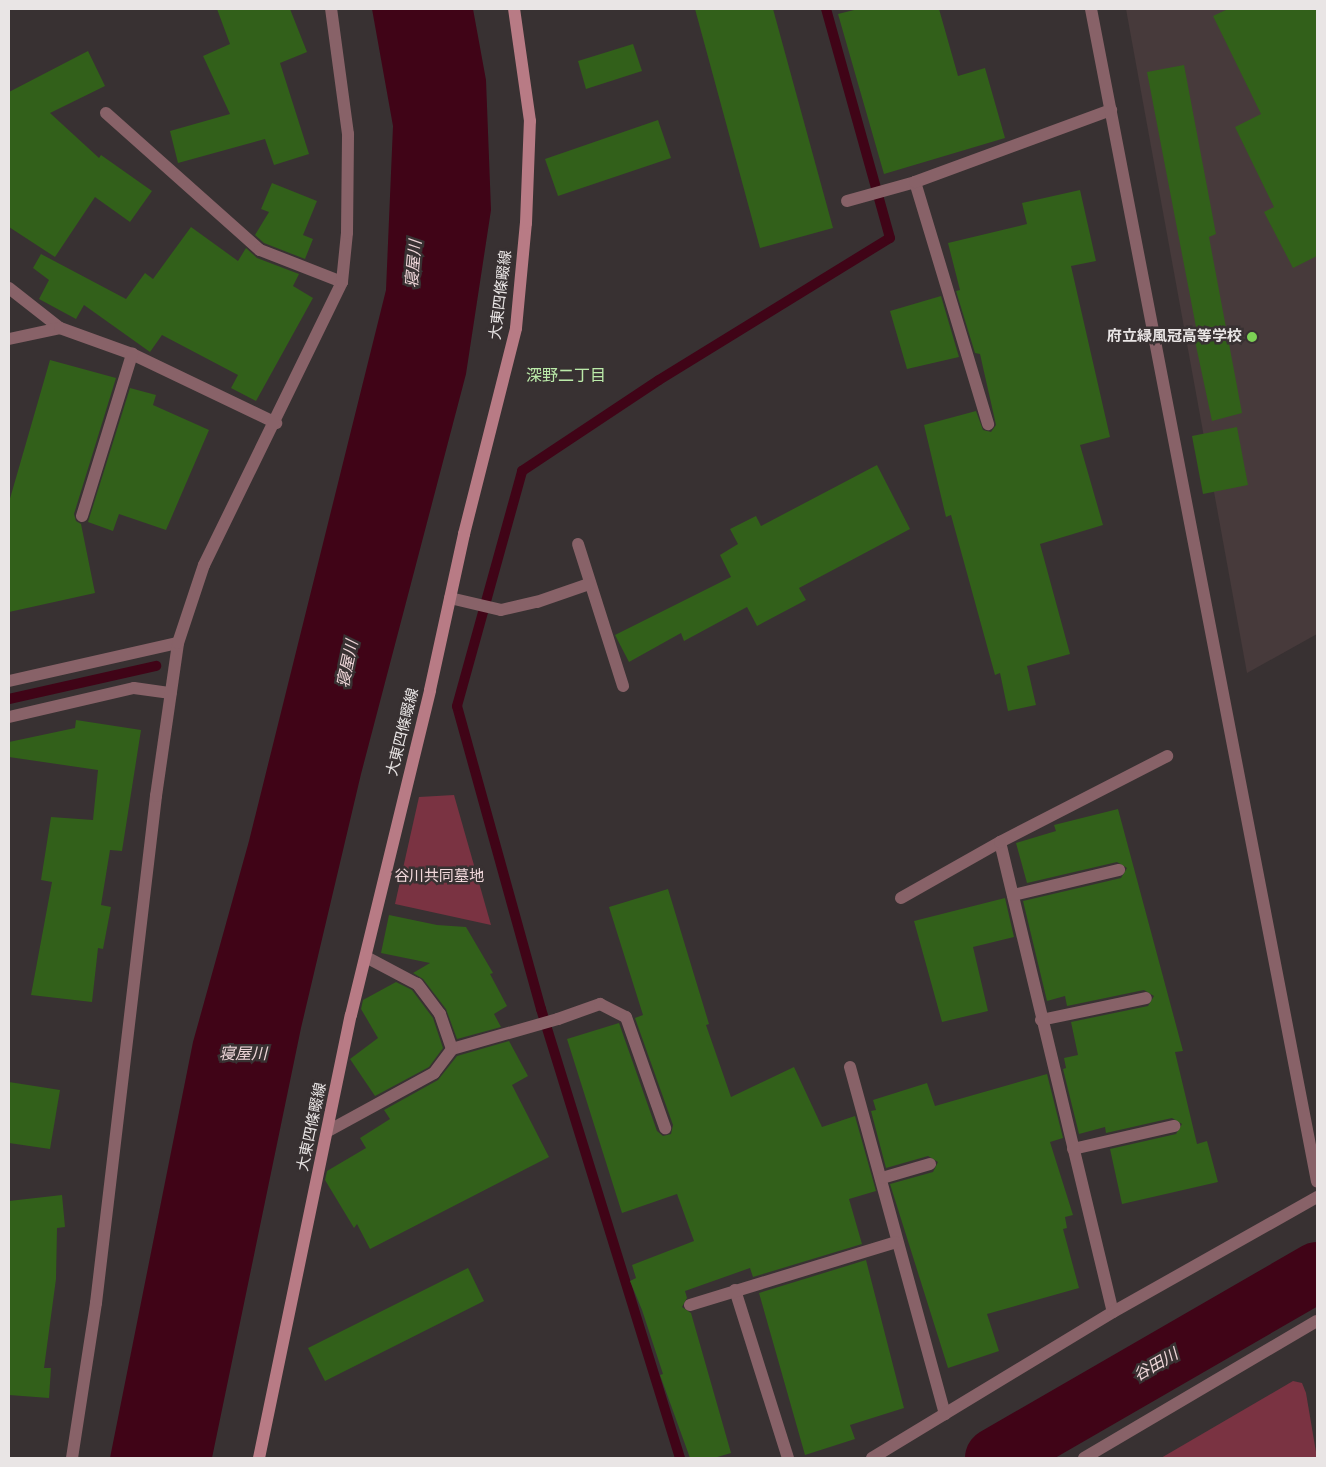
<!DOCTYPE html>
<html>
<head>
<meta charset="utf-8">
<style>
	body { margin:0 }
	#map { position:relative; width:1326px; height:1467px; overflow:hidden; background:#383132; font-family:"Fira Sans","Noto Sans JP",sans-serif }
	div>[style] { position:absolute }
	.built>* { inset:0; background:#473a3b }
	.green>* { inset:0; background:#7a3342 }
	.water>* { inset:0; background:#400417 }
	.stream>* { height:10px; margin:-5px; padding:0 5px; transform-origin:5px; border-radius:5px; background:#400417 }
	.river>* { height:60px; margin:-30px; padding:0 30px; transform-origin:30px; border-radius:30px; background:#400417 }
	.building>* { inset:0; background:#32601a }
	.service>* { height:12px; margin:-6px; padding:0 6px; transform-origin:6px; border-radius:6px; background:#886268 }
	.minor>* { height:12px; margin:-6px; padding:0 6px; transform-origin:6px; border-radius:6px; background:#886268 }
	.tertiary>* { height:12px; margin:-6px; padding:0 6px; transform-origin:6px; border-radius:6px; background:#886268 }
	.secondary>* { height:12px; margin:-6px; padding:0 6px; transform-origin:6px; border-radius:6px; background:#b87b85 }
	.dots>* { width:14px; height:14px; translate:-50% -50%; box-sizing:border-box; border:2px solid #383132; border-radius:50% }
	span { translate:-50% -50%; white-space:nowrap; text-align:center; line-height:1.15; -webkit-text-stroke:5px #383132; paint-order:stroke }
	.street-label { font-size:15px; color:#e9e5e5 }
	.poi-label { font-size:15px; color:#e9e5e5; font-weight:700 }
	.right { translate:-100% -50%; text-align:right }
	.park-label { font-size:15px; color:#f1d8db }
	.water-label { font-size:16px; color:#efd6d9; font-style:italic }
	.neighbourhood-label { font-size:16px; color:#bbeaa9 }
	.frame { position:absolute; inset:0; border:10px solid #e9e5e5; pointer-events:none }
</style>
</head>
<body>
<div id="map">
	<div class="built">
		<div style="clip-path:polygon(1126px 9px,1317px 9px,1317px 634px,1247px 673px)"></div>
	</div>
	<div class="green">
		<div style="clip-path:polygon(454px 795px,491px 925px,395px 904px,419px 797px)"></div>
		<div style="clip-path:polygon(1293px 1381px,1302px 1383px,1306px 1393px,1317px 1458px,1161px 1458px)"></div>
	</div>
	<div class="water">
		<div style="clip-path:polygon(372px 9px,473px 9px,486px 80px,491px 210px,466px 374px,361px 774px,301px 1028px,212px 1458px,110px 1458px,193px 1042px,249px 841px,386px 290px,393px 126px)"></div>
	</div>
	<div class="stream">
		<div style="left:9px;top:699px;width:151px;rotate:-12.7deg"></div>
		<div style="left:680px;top:1458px;width:470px;rotate:-107.2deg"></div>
		<div style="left:541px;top:1009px;width:314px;rotate:-105.5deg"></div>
		<div style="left:457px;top:706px;width:244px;rotate:-74.5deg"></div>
		<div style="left:522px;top:471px;width:164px;rotate:-33.6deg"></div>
		<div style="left:659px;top:380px;width:271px;rotate:-31.6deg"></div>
		<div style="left:890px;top:238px;width:238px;rotate:-105.6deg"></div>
	</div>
	<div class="river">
		<div style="left:995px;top:1458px;width:372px;rotate:-30deg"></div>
	</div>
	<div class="building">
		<div style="clip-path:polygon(217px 9px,290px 9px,307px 52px,280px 63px,309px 154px,274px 165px,265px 139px,178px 163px,170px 131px,230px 114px,203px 56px,230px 44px)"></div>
		<div style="clip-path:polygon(695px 9px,773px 9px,833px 228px,760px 248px)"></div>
		<div style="clip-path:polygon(858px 9px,939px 9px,958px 76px,985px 68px,1005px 138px,884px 174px,838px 14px)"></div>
		<div style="clip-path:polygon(1228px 9px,1317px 9px,1317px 256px,1293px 268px,1264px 212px,1274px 207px,1235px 127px,1261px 114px,1213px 16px)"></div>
		<div style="clip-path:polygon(633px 44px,642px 71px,586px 89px,578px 61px)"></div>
		<div style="clip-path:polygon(88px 51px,105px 86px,50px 113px,99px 158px,101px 155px,152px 191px,130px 222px,95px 197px,55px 257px,9px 227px,9px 92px)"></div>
		<div style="clip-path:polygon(1184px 65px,1216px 234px,1209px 237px,1242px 413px,1212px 421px,1192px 327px,1196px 327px,1147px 72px)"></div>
		<div style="clip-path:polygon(658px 120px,671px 158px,558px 196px,545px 159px)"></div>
		<div style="clip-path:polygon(272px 183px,317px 201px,303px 235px,313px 239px,305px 259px,264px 243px,255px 235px,269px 212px,261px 209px)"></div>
		<div style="clip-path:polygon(1080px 190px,1096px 261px,1071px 266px,1110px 437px,1080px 445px,1103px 525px,1040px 544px,1070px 654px,1027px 666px,1036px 705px,1008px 711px,1000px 673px,995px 675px,951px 515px,946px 517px,924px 425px,976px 411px,983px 430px,991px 432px,996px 425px,980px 354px,975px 353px,956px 291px,960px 290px,948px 243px,1027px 224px,1022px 203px)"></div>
		<div style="clip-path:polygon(191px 227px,238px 261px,246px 248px,257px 258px,299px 274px,293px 286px,313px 298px,256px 401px,231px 388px,238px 375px,162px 335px,150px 352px,84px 305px,76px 319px,39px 299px,49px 280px,33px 268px,41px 254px,126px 299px,145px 273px,153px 279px)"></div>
		<div style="clip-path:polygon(941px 296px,959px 357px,907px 369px,890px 311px)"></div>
		<div style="clip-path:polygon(50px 360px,116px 378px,74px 514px,76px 521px,81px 524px,95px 593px,9px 612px,9px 502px)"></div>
		<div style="clip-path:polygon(130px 388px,156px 395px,153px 405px,209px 430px,166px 530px,119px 514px,113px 531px,88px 522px)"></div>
		<div style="clip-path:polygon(1237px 427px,1248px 485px,1203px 494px,1192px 436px)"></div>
		<div style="clip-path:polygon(877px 465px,910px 529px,799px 588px,806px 600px,757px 626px,747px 607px,684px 641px,681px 633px,629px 662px,615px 635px,731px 577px,720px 555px,738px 544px,730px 529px,756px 516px,761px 526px)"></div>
		<div style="clip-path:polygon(76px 720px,141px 730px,122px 851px,110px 850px,101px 905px,111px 907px,103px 949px,98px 948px,92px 1002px,31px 995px,52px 882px,41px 880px,51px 817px,93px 820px,98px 770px,9px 757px,9px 742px,75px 728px)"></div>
		<div style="clip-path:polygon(1118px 809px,1183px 1051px,1175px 1052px,1197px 1144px,1207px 1141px,1218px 1182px,1122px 1204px,1110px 1149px,1176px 1134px,1182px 1124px,1172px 1118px,1106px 1133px,1105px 1127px,1079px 1134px,1063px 1069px,1066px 1068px,1064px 1058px,1078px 1055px,1071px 1022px,1148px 1006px,1154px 996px,1144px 990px,1067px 1006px,1065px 996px,1047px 1001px,1023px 901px,1121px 878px,1127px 868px,1117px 862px,1027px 883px,1016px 843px,1056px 831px,1054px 825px)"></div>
		<div style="clip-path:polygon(668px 889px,709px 1024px,706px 1025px,731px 1097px,794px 1067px,822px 1127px,855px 1116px,876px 1191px,849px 1199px,862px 1244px,753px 1277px,750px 1268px,685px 1291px,687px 1298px,682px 1307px,691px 1313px,731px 1453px,714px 1458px,690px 1458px,660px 1375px,663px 1374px,642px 1310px,630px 1281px,636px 1278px,632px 1265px,694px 1241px,677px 1194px,622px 1213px,567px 1039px,619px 1023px,657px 1131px,663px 1136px,671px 1134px,673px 1125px,635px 1018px,643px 1015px,609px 907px)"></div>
		<div style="clip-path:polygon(1005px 898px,1014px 937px,973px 947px,988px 1011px,942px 1022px,914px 921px)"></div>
		<div style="clip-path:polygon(389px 915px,437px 925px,466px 927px,493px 973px,490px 974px,507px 1006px,494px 1014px,501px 1027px,457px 1039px,446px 1009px,423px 979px,413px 973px,430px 963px,381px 953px)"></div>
		<div style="clip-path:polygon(396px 982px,412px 990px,433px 1018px,443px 1048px,429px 1067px,375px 1096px,350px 1059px,378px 1038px,361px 1009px,363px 1000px)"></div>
		<div style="clip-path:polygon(509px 1041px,528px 1076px,512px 1085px,549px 1157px,370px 1249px,357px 1224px,354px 1228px,325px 1180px,327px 1171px,366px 1148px,360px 1138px,390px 1119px,384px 1110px,438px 1080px,457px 1056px)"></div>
		<div style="clip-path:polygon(1047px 1074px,1063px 1138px,1050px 1142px,1073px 1215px,1065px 1217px,1067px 1228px,1063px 1229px,1079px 1288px,987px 1314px,999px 1351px,948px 1368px,890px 1184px,933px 1172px,938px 1162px,928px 1156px,886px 1168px,871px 1111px,876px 1110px,873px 1100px,927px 1083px,935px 1106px)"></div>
		<div style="clip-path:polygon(9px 1082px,60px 1090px,50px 1149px,9px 1143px)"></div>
		<div style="clip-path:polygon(62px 1195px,65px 1227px,57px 1228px,56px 1279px,44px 1368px,51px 1368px,49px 1398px,9px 1395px,9px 1201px)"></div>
		<div style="clip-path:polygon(866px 1260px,904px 1408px,850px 1425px,855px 1439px,805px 1455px,759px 1293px)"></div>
		<div style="clip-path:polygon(468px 1268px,484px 1301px,325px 1381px,308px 1348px)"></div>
	</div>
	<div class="service">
		<div style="left:106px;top:113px;width:206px;rotate:41.7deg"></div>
		<div style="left:260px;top:250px;width:88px;rotate:21.3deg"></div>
		<div style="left:915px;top:182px;width:253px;rotate:73.2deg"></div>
		<div style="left:1041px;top:1020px;width:107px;rotate:-11.8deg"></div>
		<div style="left:452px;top:1049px;width:110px;rotate:-15.8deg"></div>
		<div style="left:558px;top:1019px;width:45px;rotate:-19.7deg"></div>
		<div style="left:600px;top:1004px;width:29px;rotate:27deg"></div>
		<div style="left:626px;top:1017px;width:118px;rotate:70.6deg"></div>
		<div style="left:328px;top:1131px;width:121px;rotate:-28.7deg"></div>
		<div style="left:434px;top:1073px;width:30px;rotate:-53deg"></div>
		<div style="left:452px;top:1049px;width:37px;rotate:-109deg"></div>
		<div style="left:440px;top:1014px;width:38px;rotate:-127deg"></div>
		<div style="left:417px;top:984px;width:58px;rotate:-152.1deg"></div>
		<div style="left:1073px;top:1149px;width:104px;rotate:-12.8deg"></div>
	</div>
	<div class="minor">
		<div style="left:847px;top:201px;width:71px;rotate:-15.6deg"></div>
		<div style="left:915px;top:182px;width:209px;rotate:-20.2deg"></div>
		<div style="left:9px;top:288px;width:65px;rotate:38.1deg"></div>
		<div style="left:9px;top:339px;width:52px;rotate:-12.2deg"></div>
		<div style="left:60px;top:328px;width:77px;rotate:19.9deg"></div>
		<div style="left:132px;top:354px;width:160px;rotate:25.6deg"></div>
		<div style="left:82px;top:516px;width:170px;rotate:-72.8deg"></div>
		<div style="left:578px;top:544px;width:149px;rotate:72.4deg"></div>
		<div style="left:450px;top:598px;width:52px;rotate:13.2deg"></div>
		<div style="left:501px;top:610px;width:37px;rotate:-13deg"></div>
		<div style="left:537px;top:602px;width:55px;rotate:-19.1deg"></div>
		<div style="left:9px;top:681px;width:173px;rotate:-12.7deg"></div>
		<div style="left:9px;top:717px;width:128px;rotate:-13.1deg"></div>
		<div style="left:134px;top:688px;width:37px;rotate:8deg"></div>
		<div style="left:1000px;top:842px;width:483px;rotate:76.5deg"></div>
		<div style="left:1013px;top:895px;width:109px;rotate:-13.3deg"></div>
		<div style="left:901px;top:898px;width:114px;rotate:-29.5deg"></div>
		<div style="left:1000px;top:842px;width:188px;rotate:-27.2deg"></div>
		<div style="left:850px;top:1067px;width:360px;rotate:74.7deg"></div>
		<div style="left:882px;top:1178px;width:50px;rotate:-16.3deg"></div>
		<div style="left:735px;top:1290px;width:176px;rotate:72.5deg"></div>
		<div style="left:690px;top:1305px;width:215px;rotate:-17deg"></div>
	</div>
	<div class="tertiary">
		<div style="left:1091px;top:9px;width:1194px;rotate:79.09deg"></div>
		<div style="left:72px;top:1458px;width:157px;rotate:-81.2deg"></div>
		<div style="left:96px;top:1303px;width:511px;rotate:-83.25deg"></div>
		<div style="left:156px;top:796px;width:155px;rotate:-81.8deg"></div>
		<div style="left:178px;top:643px;width:82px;rotate:-71.6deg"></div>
		<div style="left:204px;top:565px;width:315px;rotate:-64deg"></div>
		<div style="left:342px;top:282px;width:49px;rotate:-84.2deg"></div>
		<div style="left:347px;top:233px;width:99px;rotate:-89.4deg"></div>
		<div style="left:348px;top:134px;width:126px;rotate:-97.7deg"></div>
		<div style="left:872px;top:1458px;width:282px;rotate:-31.2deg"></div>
		<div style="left:1113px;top:1312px;width:234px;rotate:-29.4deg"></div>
		<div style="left:1084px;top:1458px;width:270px;rotate:-30.5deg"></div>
	</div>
	<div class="secondary">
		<div style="left:259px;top:1458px;width:452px;rotate:-78.3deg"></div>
		<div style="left:351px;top:1015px;width:334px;rotate:-76.3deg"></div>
		<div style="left:430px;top:690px;width:160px;rotate:-77.7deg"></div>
		<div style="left:464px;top:534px;width:212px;rotate:-75.8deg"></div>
		<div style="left:516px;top:328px;width:105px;rotate:-84.6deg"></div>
		<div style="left:526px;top:223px;width:102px;rotate:-87.8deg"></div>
		<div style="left:530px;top:121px;width:113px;rotate:-98.1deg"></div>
	</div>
	<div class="dots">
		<div style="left:1252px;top:337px;background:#7cd155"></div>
	</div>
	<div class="street-label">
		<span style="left:501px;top:295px;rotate:-83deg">大東四條畷線</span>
		<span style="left:403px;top:732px;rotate:-76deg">大東四條畷線</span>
		<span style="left:312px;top:1127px;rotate:-78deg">大東四條畷線</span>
	</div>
	<div class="poi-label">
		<span class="right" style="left:1242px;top:337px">府立緑風冠高等学校</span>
	</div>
	<div class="park-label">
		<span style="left:439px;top:877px">谷川共同墓地</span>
	</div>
	<div class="water-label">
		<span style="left:414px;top:264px;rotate:-85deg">寝屋川</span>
		<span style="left:348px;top:664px;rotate:-78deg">寝屋川</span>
		<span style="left:243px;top:1054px">寝屋川</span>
		<span style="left:1156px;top:1365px;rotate:-30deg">谷田川</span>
	</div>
	<div class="neighbourhood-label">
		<span style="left:566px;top:376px">深野二丁目</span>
	</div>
	<div class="frame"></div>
</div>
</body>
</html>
